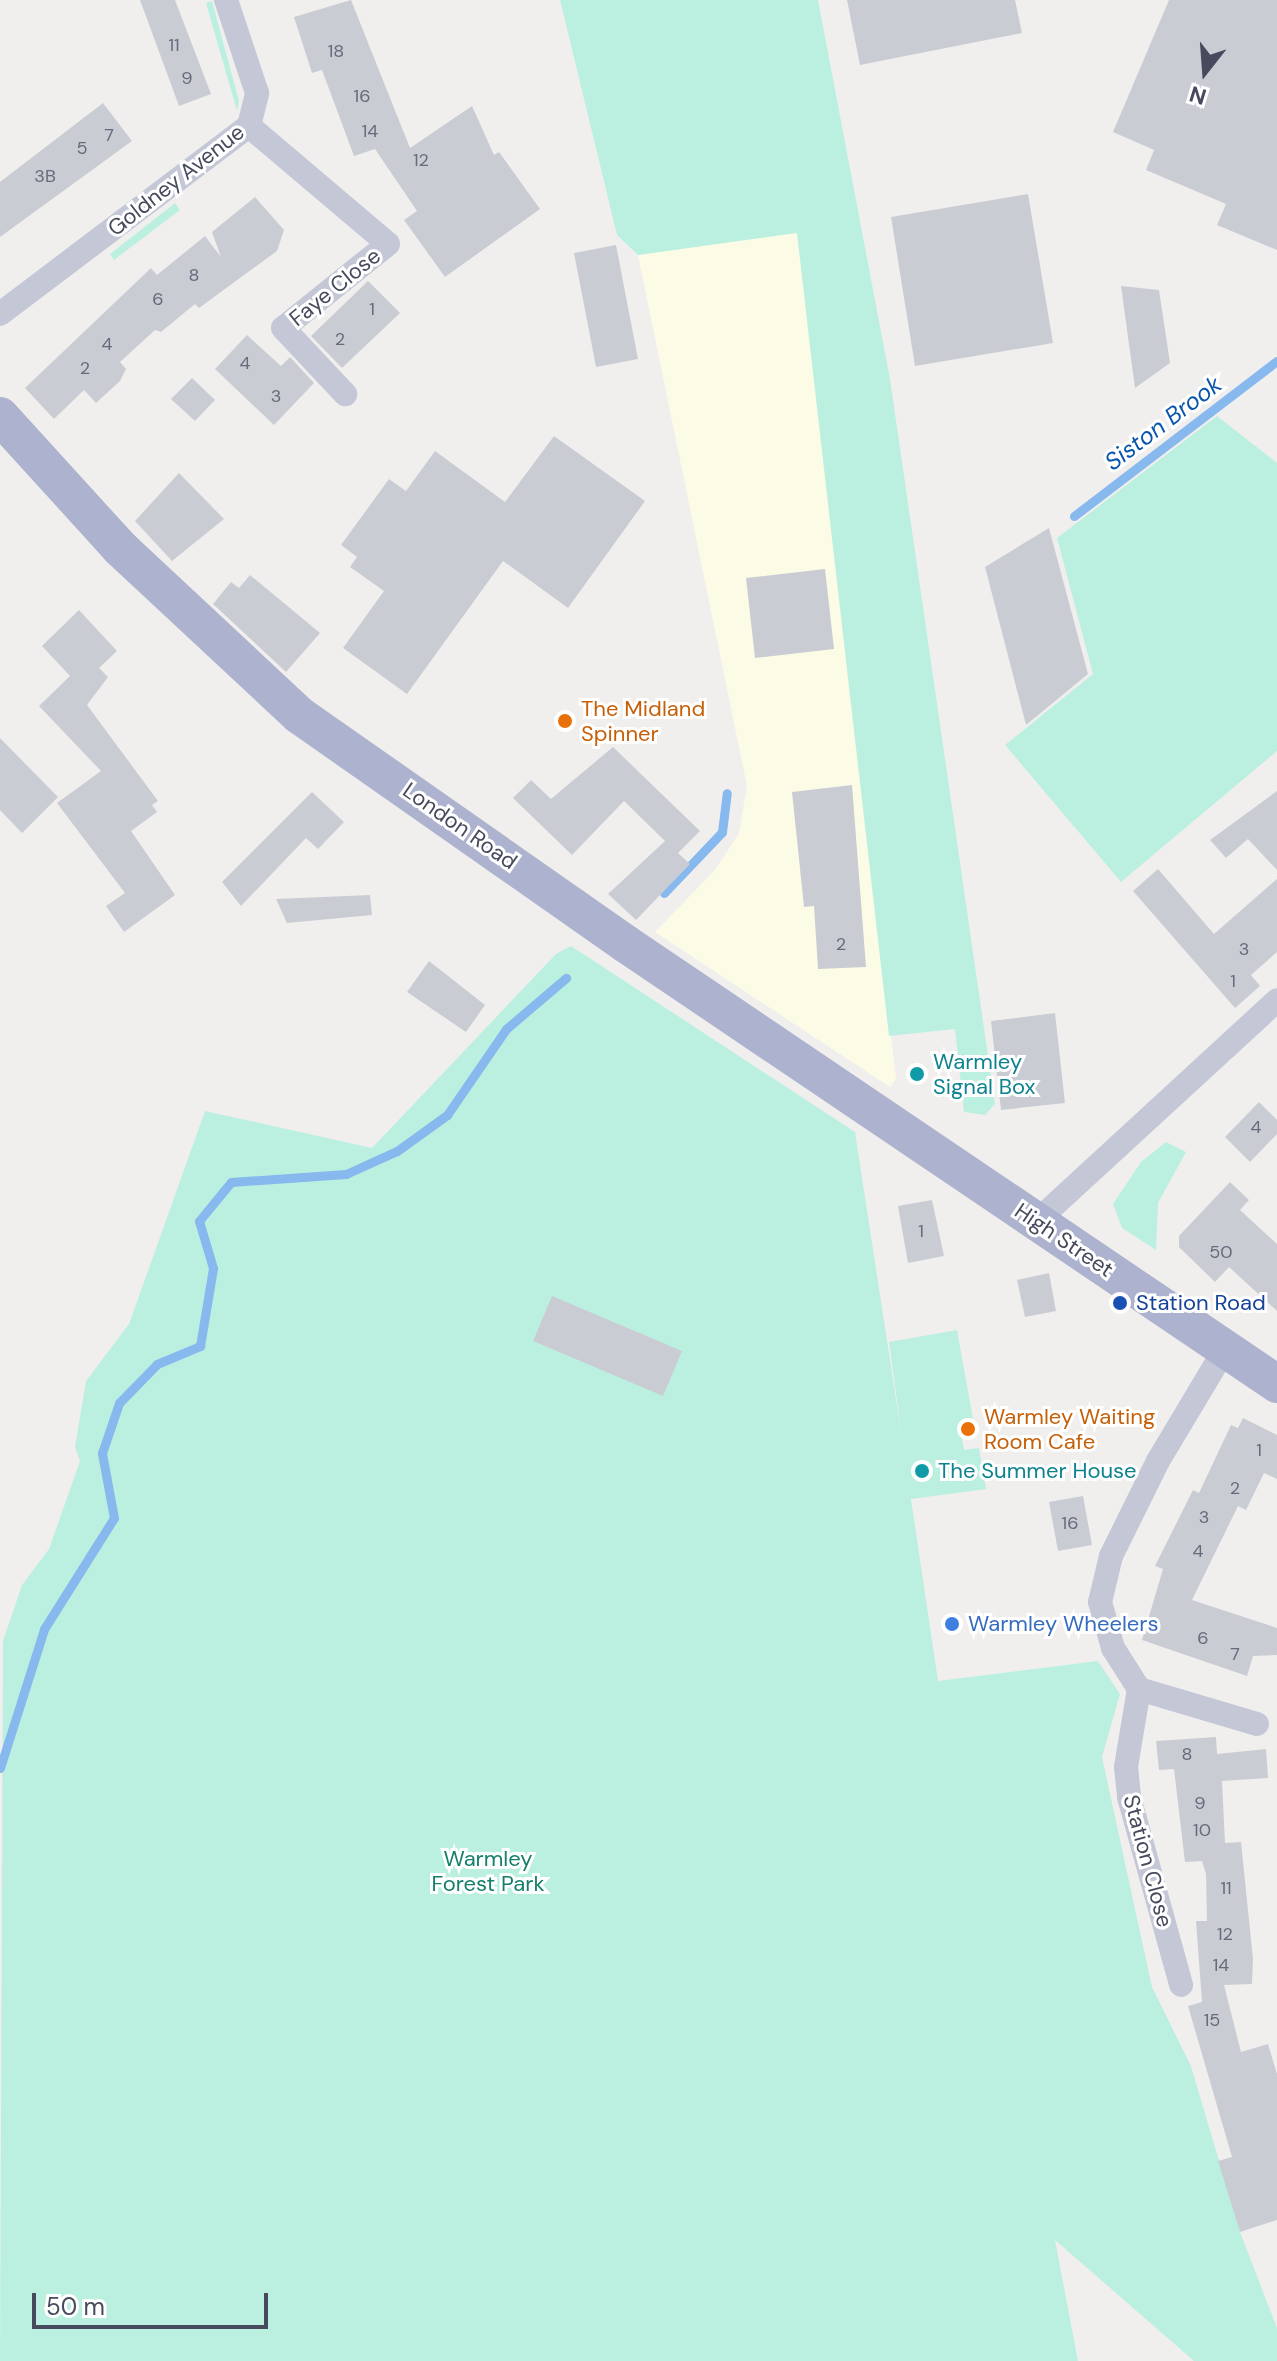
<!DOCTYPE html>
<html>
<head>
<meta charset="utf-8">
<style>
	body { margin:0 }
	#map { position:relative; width:1277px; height:2361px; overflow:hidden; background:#f1efee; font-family:"DM Sans",sans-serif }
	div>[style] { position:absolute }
	.commercial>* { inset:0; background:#fcfce6 }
	.green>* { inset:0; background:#bbf0e0 }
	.stream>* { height:9px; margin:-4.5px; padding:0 4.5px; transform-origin:4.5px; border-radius:4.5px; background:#87b8ee }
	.building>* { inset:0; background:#caccd4 }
	.street>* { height:24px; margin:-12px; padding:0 12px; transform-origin:12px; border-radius:12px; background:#c4c8d6 }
	.primary>* { height:38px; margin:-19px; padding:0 19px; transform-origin:19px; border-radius:19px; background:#adb3ce }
	.dots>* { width:22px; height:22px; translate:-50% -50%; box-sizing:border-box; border:4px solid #fff; border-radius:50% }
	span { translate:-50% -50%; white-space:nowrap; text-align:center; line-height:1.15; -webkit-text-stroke:6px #fff; paint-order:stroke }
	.number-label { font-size:18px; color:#676a7a }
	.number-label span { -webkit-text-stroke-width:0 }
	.street-label { font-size:22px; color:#464a5c }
	.food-label { font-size:22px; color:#c56008 }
	.left { translate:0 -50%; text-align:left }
	.culture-label { font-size:22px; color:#0d838f }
	.transit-label { font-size:22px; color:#164399 }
	.shop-label { font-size:22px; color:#366cbe }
	.park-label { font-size:22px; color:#157f6b }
	.water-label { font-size:24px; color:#0956ac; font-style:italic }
	.north { position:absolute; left:1165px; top:32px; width:80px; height:80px; -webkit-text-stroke:6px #fff; paint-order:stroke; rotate:197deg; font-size:22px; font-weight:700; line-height:32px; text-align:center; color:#464a5c }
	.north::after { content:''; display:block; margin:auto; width:28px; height:36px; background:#464a5c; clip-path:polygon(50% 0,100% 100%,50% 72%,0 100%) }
	.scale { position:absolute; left:32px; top:2293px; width:236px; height:36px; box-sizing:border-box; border:4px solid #464a5c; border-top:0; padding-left:10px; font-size:24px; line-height:28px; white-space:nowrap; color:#464a5c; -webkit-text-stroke:6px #fff; paint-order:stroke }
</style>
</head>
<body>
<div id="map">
	<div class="commercial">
		<div style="clip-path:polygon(797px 232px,896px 1079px,890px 1087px,655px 932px,716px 869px,739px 833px,747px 786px,638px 255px)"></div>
	</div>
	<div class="green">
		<div style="clip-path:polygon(560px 0,818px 0,890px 379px,995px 1104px,985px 1115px,964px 1112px,955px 1029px,889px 1036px,797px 233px,638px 255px,617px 235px)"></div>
		<div style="clip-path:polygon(212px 1px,239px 101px,237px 111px,206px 3px)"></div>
		<div style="clip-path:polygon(175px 203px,180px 210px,114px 260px,110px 254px)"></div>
		<div style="clip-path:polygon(1217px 416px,1277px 463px,1277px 751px,1121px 882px,1005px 745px,1093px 674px,1057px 538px)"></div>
		<div style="clip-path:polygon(571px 946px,855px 1132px,902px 1438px,889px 1342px,957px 1330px,973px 1419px,959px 1422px,964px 1450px,979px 1448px,986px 1489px,911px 1499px,938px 1681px,1098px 1661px,1120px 1694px,1102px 1757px,1152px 1987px,1191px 2066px,1240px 2232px,1277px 2328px,1277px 2361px,1194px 2361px,1055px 2240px,1078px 2361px,0 2361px,3px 1641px,22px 1585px,49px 1549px,80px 1461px,75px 1447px,86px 1381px,129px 1324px,205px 1111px,372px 1148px,556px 954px)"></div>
		<div style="clip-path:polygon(1166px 1142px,1186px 1152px,1158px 1203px,1156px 1250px,1122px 1228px,1113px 1204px,1141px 1162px)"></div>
	</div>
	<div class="stream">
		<div style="left:1074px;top:516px;width:255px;rotate:-37.4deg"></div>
		<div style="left:664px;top:893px;width:84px;rotate:-46.4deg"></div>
		<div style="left:722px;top:832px;width:39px;rotate:-83deg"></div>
		<div style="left:0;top:1768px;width:146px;rotate:-72.4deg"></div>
		<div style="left:44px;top:1629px;width:131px;rotate:-57.8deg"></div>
		<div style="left:114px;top:1518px;width:66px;rotate:-100.5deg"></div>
		<div style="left:102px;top:1453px;width:53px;rotate:-71.2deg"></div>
		<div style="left:119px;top:1403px;width:54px;rotate:-45.7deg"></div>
		<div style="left:157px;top:1364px;width:47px;rotate:-22.7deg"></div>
		<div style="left:200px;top:1346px;width:79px;rotate:-80.5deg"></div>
		<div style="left:213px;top:1268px;width:49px;rotate:-106.6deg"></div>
		<div style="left:199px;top:1221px;width:50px;rotate:-50.6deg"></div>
		<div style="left:231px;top:1182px;width:115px;rotate:-4deg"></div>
		<div style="left:346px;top:1174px;width:56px;rotate:-24.3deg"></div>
		<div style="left:397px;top:1151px;width:62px;rotate:-35.8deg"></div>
		<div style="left:447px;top:1115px;width:104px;rotate:-55.5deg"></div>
		<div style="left:506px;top:1029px;width:79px;rotate:-40.4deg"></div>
	</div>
	<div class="building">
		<div style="clip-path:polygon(140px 0,175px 0,211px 94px,179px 106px)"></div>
		<div style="clip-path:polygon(351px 0,410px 148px,472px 106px,494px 155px,499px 152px,540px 209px,445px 277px,404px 220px,417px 211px,375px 149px,354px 156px,322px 70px,312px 73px,294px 17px)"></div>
		<div style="clip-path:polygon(847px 0,1015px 0,1022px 33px,860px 65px)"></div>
		<div style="clip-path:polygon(1169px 0,1277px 0,1277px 250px,1217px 225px,1226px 204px,1146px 170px,1154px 150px,1113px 132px)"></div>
		<div style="clip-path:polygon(103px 103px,132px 141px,0 237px,0 182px)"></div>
		<div style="clip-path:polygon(1028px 194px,1053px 343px,915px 366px,891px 217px)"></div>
		<div style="clip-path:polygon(255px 197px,284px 230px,277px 251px,199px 308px,195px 304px,161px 332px,155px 330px,120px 362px,126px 369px,120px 381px,96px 403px,84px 390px,54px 419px,25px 388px,151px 268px,157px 275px,205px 236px,221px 257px,212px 232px)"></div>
		<div style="clip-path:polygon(616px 245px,638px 359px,596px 367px,574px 253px)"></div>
		<div style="clip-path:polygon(368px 281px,400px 313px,342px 368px,311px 336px)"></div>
		<div style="clip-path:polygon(1121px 286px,1159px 290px,1170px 363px,1135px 388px)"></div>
		<div style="clip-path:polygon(247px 335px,281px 366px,290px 357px,314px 383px,274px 425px,215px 369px)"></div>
		<div style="clip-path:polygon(192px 378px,215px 400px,195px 421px,171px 399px)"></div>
		<div style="clip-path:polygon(554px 436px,645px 501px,568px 608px,503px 561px,407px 694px,343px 648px,384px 591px,350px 567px,357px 557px,341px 545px,389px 479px,406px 491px,435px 451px,505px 502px)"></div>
		<div style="clip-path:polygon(179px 473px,224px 519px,172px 561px,135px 521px)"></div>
		<div style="clip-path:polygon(1049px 528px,1088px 674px,1026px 725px,985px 567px)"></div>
		<div style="clip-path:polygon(825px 569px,834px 649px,755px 658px,746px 578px)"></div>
		<div style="clip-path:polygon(250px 575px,320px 633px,286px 672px,213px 604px,231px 582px,239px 588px)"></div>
		<div style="clip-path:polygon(79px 610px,117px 651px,99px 668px,108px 677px,87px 705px,158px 801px,152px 805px,157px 812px,131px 831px,175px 895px,124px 932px,106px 906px,125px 893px,57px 803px,101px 771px,39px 706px,70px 676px,42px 646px)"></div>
		<div style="clip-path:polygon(0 738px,58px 797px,22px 833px,0 810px)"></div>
		<div style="clip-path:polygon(613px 747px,700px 831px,678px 853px,690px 864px,636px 920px,608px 894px,665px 841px,624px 801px,572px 855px,513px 798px,531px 780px,551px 799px)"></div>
		<div style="clip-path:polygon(852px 785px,866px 967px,818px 969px,814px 906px,804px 907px,792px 792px)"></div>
		<div style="clip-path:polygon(1277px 791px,1277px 870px,1248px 839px,1226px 858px,1210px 840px)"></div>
		<div style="clip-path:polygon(312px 792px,344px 822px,318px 849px,306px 838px,241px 906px,222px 882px)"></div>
		<div style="clip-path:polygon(1158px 869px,1214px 934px,1277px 879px,1277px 952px,1251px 975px,1260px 986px,1235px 1008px,1133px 891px)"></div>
		<div style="clip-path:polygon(370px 895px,372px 915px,287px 923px,276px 899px)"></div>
		<div style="clip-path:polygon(429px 961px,485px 1005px,466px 1032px,407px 992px)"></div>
		<div style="clip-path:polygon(1055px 1013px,1065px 1103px,1001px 1110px,991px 1021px)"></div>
		<div style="clip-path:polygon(1259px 1102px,1277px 1120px,1277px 1134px,1250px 1162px,1225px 1137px)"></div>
		<div style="clip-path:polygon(1230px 1182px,1249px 1200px,1240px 1210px,1277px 1244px,1277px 1311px,1229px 1267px,1215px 1282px,1179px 1247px,1179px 1236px)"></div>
		<div style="clip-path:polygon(932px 1200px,944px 1256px,908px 1263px,898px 1206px)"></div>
		<div style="clip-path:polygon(1049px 1273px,1056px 1311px,1025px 1317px,1017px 1280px)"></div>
		<div style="clip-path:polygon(552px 1296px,682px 1351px,663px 1396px,533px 1341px)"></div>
		<div style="clip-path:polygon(1243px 1418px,1277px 1435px,1277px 1479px,1264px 1473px,1246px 1510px,1238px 1506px,1192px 1600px,1277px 1628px,1277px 1655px,1253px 1656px,1247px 1676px,1142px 1640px,1163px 1569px,1155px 1566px,1193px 1490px,1199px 1493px,1231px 1425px,1238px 1428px)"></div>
		<div style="clip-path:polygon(1083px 1496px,1092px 1545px,1058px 1551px,1049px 1502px)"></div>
		<div style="clip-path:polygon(1216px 1737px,1217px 1754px,1266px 1749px,1268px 1778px,1222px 1781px,1225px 1843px,1241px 1842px,1253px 1959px,1252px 1984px,1224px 1985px,1241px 2052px,1268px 2044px,1277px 2074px,1277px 2220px,1240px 2232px,1218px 2161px,1232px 2157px,1188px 2006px,1202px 2002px,1196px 1921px,1207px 1921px,1206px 1874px,1202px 1861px,1185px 1862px,1174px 1769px,1159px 1770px,1156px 1741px)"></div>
	</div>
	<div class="street">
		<div style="left:249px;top:126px;width:182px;rotate:40.3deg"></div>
		<div style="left:388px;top:244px;width:134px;rotate:141.3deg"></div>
		<div style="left:283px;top:328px;width:91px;rotate:46.8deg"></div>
		<div style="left:0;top:314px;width:312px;rotate:-37.1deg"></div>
		<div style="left:249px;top:126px;width:34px;rotate:-76deg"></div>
		<div style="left:257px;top:93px;width:98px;rotate:-108.4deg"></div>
		<div style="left:1037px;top:1221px;width:326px;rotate:-42.6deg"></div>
		<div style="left:1225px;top:1349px;width:131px;rotate:120.9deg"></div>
		<div style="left:1158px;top:1461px;width:106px;rotate:116.3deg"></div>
		<div style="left:1111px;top:1556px;width:47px;rotate:103.4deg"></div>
		<div style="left:1100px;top:1602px;width:48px;rotate:74.2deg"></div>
		<div style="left:1113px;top:1648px;width:49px;rotate:57.6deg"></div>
		<div style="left:1139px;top:1689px;width:123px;rotate:16.5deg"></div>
		<div style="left:1139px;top:1689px;width:79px;rotate:99.5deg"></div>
		<div style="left:1126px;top:1767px;width:30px;rotate:84deg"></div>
		<div style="left:1129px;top:1797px;width:195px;rotate:74.5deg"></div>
	</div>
	<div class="primary">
		<div style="left:0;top:416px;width:178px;rotate:47.7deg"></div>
		<div style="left:120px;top:548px;width:245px;rotate:43deg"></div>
		<div style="left:299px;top:715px;width:399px;rotate:35deg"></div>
		<div style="left:626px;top:944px;width:786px;rotate:34.05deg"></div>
	</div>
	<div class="dots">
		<div style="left:565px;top:721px;background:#e8710a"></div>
		<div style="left:917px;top:1074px;background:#0f9aa8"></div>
		<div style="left:1120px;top:1303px;background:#1a4fb4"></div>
		<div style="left:968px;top:1429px;background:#e8710a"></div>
		<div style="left:922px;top:1471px;background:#0f9aa8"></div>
		<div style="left:952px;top:1624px;background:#3f7fe0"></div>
	</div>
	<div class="number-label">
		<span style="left:174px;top:45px">11</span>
		<span style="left:336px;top:51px">18</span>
		<span style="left:187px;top:78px">9</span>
		<span style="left:362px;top:96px">16</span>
		<span style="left:370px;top:131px">14</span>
		<span style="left:109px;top:135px">7</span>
		<span style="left:82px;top:148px">5</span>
		<span style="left:421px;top:160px">12</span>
		<span style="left:45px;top:176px">3B</span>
		<span style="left:194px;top:275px">8</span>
		<span style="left:158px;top:299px">6</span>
		<span style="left:372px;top:309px">1</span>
		<span style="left:340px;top:339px">2</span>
		<span style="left:107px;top:344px">4</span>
		<span style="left:245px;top:363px">4</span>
		<span style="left:85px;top:368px">2</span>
		<span style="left:276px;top:396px">3</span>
		<span style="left:841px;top:944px">2</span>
		<span style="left:1244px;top:949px">3</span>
		<span style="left:1233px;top:981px">1</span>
		<span style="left:1256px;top:1127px">4</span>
		<span style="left:921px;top:1231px">1</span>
		<span style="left:1221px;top:1252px">50</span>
		<span style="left:1259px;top:1450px">1</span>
		<span style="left:1235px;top:1488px">2</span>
		<span style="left:1204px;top:1517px">3</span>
		<span style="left:1070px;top:1523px">16</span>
		<span style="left:1198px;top:1551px">4</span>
		<span style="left:1203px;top:1638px">6</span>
		<span style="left:1235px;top:1654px">7</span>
		<span style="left:1187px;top:1754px">8</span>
		<span style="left:1200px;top:1803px">9</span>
		<span style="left:1202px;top:1830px">10</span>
		<span style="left:1226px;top:1888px">11</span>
		<span style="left:1225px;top:1934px">12</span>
		<span style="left:1221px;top:1965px">14</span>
		<span style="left:1212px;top:2020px">15</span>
	</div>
	<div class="street-label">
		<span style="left:176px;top:180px;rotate:-38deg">Goldney Avenue</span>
		<span style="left:335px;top:287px;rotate:-39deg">Faye Close</span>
		<span style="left:460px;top:826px;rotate:35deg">London Road</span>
		<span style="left:1064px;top:1240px;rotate:34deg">High Street</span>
		<span style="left:1148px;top:1861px;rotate:75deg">Station Close</span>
	</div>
	<div class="food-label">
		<span class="left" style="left:581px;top:721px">The Midland<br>Spinner</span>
		<span class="left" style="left:984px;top:1429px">Warmley Waiting<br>Room Cafe</span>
	</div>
	<div class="culture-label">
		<span class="left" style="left:933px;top:1074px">Warmley<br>Signal Box</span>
		<span class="left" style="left:938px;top:1471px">The Summer House</span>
	</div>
	<div class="transit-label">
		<span class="left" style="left:1136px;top:1303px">Station Road</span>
	</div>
	<div class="shop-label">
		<span class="left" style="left:968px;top:1624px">Warmley Wheelers</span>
	</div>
	<div class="park-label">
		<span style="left:488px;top:1871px">Warmley<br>Forest Park</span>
	</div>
	<div class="water-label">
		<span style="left:1163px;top:423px;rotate:-37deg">Siston Brook</span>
	</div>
	<div class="north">N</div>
	<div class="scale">50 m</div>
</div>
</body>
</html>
